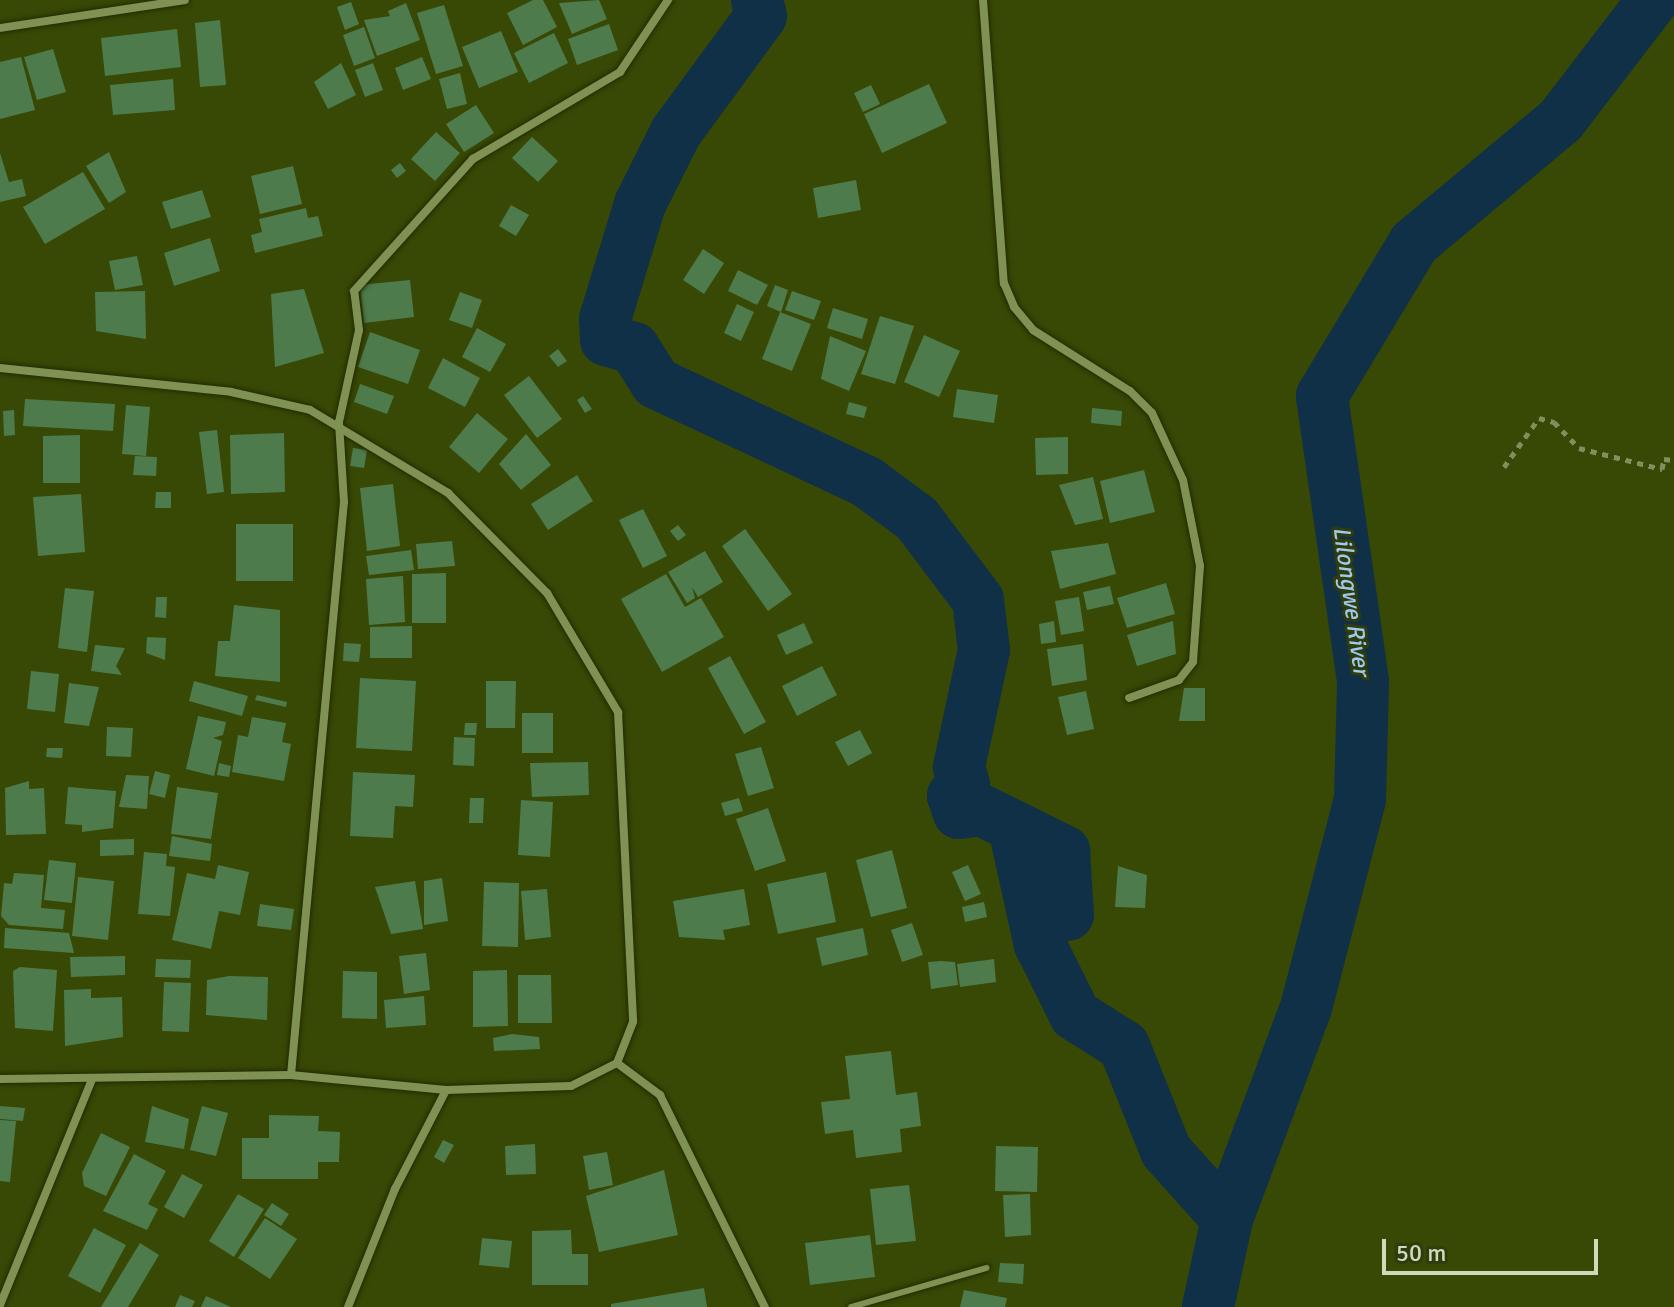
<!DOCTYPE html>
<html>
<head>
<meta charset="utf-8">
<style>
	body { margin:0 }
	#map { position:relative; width:1674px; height:1307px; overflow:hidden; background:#384805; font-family:Signika,sans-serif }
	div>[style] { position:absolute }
	.river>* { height:52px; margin:-26px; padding:0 26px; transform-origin:26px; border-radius:26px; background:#103047 }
	.building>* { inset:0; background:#4e7b4c }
	.path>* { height:5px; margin-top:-2.5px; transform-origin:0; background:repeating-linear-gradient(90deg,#818f5d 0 6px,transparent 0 12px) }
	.roads { filter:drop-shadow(0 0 2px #212c00) drop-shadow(0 0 2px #212c00) }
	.service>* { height:6px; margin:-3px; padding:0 3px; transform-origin:3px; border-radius:3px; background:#7f9254 }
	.minor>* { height:8px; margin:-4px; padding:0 4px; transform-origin:4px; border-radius:4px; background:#7f9254 }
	span { translate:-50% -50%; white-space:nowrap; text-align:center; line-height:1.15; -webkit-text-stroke:6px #2f3c0d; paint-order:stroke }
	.water-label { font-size:24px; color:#9fcaee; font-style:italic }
	.scale { position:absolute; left:1382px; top:1239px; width:216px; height:36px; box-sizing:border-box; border:4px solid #cfdaba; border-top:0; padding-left:10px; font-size:24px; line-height:28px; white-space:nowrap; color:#cfdaba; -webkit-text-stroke:6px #2f3c0d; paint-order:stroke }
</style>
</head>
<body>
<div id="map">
	<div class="river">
		<div style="left:757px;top:0;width:16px;rotate:76deg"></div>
		<div style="left:761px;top:16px;width:144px;rotate:126.2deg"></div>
		<div style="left:676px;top:132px;width:80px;rotate:116.6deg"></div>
		<div style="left:640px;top:204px;width:120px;rotate:106.9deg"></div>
		<div style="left:605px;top:319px;width:21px;rotate:87deg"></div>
		<div style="left:606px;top:340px;width:29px;rotate:16deg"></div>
		<div style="left:634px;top:348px;width:41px;rotate:57.8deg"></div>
		<div style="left:656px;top:383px;width:233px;rotate:25.1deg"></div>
		<div style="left:867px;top:482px;width:62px;rotate:36.5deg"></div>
		<div style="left:917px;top:519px;width:101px;rotate:53deg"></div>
		<div style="left:978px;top:600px;width:50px;rotate:83.2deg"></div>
		<div style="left:984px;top:650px;width:120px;rotate:102.1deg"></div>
		<div style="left:959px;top:767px;width:18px;rotate:74deg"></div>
		<div style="left:964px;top:784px;width:16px;rotate:133deg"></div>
		<div style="left:953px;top:796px;width:18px;rotate:71deg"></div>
		<div style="left:959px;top:813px;width:22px;rotate:-8deg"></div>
		<div style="left:981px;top:810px;width:93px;rotate:26.3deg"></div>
		<div style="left:1064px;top:851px;width:64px;rotate:86.4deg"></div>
		<div style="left:1015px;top:832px;width:116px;rotate:77.5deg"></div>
		<div style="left:1039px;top:942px;width:81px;rotate:63.7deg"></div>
		<div style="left:1075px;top:1015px;width:58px;rotate:32.3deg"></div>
		<div style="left:1124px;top:1046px;width:113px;rotate:68.2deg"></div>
		<div style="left:1166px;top:1151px;width:91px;rotate:48.1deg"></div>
		<div style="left:1208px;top:1307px;width:90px;rotate:-77.8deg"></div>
		<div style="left:1227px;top:1219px;width:225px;rotate:-69.5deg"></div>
		<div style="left:1306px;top:1008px;width:216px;rotate:-75.5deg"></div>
		<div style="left:1360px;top:799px;width:118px;rotate:-88.5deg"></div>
		<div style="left:1363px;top:681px;width:288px;rotate:-98.2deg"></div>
		<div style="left:1322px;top:396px;width:179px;rotate:-59deg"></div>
		<div style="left:1414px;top:243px;width:192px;rotate:-39.9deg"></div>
		<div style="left:1561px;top:120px;width:151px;rotate:-52.5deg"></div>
	</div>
	<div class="building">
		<div style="clip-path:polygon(533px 0,543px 0,557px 27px,523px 45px,507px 13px)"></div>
		<div style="clip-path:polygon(599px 0,607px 19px,572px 34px,559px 3px)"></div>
		<div style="clip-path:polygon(351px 2px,359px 24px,345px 30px,337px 7px)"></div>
		<div style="clip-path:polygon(406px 3px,420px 40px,377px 56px,364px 20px,390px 16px,388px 11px)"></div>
		<div style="clip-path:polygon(444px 5px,463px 66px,436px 74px,417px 13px)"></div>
		<div style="clip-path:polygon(220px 20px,226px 85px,200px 87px,195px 23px)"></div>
		<div style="clip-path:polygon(609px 24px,618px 50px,577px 65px,568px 39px)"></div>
		<div style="clip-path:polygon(364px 27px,375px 58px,354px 66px,343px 35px)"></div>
		<div style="clip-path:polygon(177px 29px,181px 67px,105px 76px,101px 38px)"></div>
		<div style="clip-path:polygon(501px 31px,518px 72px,479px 88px,462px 47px)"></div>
		<div style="clip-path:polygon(554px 33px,568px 63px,529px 83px,514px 53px)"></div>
		<div style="clip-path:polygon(53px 49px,66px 92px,37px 100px,24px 57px)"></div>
		<div style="clip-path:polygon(21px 57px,35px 110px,0 119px,0 62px)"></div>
		<div style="clip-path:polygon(422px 57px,431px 79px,403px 90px,395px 68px)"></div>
		<div style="clip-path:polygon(341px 63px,356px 95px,328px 109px,314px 82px)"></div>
		<div style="clip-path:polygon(373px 63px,383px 90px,365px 97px,355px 70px)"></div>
		<div style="clip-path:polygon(460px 73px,467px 104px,447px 109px,439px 79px)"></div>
		<div style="clip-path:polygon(173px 79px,175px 110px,113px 115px,110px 85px)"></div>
		<div style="clip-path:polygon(929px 84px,947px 123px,882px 153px,864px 114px)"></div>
		<div style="clip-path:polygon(871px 85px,880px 104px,863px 112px,854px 93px)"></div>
		<div style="clip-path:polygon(476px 105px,494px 133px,464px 152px,446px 124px)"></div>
		<div style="clip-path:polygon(436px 132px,460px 153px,435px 181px,411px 159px)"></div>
		<div style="clip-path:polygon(532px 137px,558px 161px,538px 182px,512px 158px)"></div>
		<div style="clip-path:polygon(109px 152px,126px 192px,109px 203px,86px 166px)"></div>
		<div style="clip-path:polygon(0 153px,9px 182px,22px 179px,26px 196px,0 202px)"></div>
		<div style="clip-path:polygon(400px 163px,406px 171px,397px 178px,391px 170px)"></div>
		<div style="clip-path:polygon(293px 166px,302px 204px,260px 214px,251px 176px)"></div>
		<div style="clip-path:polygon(83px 172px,105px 209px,45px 244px,23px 207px)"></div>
		<div style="clip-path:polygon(856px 180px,861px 210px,818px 218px,813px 188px)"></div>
		<div style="clip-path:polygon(202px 190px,211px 217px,171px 229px,162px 202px)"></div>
		<div style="clip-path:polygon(511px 205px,529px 215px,516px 236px,499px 226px)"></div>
		<div style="clip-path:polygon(306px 208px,308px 218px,318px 216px,323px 236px,255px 253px,251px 235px,262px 232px,259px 219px)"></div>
		<div style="clip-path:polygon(210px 238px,220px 271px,174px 286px,164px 253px)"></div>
		<div style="clip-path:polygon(703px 249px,724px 263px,704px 294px,683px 280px)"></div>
		<div style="clip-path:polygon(137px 256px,143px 285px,115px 290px,109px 261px)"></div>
		<div style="clip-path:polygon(738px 270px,768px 285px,757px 305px,728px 291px)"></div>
		<div style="clip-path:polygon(410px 280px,414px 317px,364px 323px,360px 285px)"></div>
		<div style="clip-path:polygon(775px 285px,788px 290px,781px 312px,767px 306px)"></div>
		<div style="clip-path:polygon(304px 289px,324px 353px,275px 367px,271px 294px)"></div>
		<div style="clip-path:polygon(145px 291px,146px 339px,96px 331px,95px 292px)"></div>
		<div style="clip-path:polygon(792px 291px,821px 301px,814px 320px,785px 310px)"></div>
		<div style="clip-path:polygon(460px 292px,482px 300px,472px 328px,449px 320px)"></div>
		<div style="clip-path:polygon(737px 304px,754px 312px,741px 341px,724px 333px)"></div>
		<div style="clip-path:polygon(833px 308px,868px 319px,862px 339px,827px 328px)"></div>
		<div style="clip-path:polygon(780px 312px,811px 324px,792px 371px,762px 359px)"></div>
		<div style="clip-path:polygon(880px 316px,914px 326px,895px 384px,861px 374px)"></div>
		<div style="clip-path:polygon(477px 328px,506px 344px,490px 372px,462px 357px)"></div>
		<div style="clip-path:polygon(370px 332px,420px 350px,408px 384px,358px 367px)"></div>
		<div style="clip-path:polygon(924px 335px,960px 351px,939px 397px,904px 382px)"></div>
		<div style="clip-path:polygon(830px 336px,866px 351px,849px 391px,821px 379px)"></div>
		<div style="clip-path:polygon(558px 349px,567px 361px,558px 367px,549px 356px)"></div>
		<div style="clip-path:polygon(443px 358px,480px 378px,465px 407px,428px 388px)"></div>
		<div style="clip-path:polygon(529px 376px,562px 419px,537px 438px,504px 395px)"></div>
		<div style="clip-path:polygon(360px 384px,394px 396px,387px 414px,354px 402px)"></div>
		<div style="clip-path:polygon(957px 389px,998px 395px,994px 423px,953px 417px)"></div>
		<div style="clip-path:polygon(583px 396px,592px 409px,585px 413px,577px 400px)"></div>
		<div style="clip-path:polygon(25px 399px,115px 404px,113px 431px,23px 426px)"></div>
		<div style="clip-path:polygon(849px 402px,867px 407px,864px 418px,846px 414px)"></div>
		<div style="clip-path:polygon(126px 405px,150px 407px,146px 456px,122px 454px)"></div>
		<div style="clip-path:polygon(1092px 408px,1122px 411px,1121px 426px,1091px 423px)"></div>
		<div style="clip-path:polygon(14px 410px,15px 435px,4px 436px,3px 411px)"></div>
		<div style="clip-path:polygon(477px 413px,508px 439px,479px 473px,449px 447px)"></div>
		<div style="clip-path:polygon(217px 430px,224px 492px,207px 494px,199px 432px)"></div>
		<div style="clip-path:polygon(284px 433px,285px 492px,231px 494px,230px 435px)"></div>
		<div style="clip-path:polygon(526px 434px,551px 465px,521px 490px,499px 464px)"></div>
		<div style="clip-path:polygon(80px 435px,80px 483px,43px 483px,43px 436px)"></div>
		<div style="clip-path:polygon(1068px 437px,1068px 474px,1036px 475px,1035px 438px)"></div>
		<div style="clip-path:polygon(353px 448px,367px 450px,364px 468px,350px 466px)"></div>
		<div style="clip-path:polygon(135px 456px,157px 457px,156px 476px,133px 475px)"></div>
		<div style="clip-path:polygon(1144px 470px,1155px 512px,1110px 523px,1100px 481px)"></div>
		<div style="clip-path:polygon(577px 475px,593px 501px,548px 530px,531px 504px)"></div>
		<div style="clip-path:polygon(1093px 477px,1103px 519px,1075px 525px,1059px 485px)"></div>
		<div style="clip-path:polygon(393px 484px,400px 546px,367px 551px,360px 488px)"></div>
		<div style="clip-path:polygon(156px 492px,171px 492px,171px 508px,155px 508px)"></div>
		<div style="clip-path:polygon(81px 494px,85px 552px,38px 556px,33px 497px)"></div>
		<div style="clip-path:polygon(643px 509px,667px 556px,643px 568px,619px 520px)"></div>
		<div style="clip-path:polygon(236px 524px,293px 524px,293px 581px,236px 581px)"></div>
		<div style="clip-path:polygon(678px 525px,686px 535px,678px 541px,670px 531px)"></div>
		<div style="clip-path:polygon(745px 529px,792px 594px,768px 611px,722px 546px)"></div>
		<div style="clip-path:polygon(452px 541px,455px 566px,418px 569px,416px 544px)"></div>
		<div style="clip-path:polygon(1108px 543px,1116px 574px,1060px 589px,1051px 551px)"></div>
		<div style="clip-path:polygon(411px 550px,414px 570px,369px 575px,366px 556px)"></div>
		<div style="clip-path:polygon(705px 551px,723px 582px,698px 597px,692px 587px,695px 598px,687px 603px,668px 572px)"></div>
		<div style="clip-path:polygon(446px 573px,446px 623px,412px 623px,412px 574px)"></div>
		<div style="clip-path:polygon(666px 574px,685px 607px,701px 598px,724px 637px,662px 672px,621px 599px)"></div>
		<div style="clip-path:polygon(403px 576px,405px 622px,369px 625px,366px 579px)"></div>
		<div style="clip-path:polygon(1166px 583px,1175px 614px,1127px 628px,1117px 598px)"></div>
		<div style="clip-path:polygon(1110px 586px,1114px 604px,1087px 610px,1083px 592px)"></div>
		<div style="clip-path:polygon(65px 588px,94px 591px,87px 652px,58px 648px)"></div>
		<div style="clip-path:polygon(156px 597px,167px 597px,166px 618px,155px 617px)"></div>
		<div style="clip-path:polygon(1079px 597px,1084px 631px,1061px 635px,1055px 601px)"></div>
		<div style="clip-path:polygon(234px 605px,280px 610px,280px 682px,215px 676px,218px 641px,230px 641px)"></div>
		<div style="clip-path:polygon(1054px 621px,1056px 642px,1041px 644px,1039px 624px)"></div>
		<div style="clip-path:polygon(1173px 621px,1176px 654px,1137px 666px,1127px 635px)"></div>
		<div style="clip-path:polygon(804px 623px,813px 643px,786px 655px,777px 635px)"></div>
		<div style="clip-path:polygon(412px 626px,412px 658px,370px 658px,370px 627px)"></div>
		<div style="clip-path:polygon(147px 637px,166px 638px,165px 660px,146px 653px)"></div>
		<div style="clip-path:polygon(344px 643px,361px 644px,359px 662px,343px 661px)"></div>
		<div style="clip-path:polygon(1083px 644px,1087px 680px,1052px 686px,1047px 649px)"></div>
		<div style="clip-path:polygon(95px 645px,125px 648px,116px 666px,122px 675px,91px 671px)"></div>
		<div style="clip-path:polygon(730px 656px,766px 722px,744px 734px,708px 668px)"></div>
		<div style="clip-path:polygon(822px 666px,837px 695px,797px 716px,782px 686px)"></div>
		<div style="clip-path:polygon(31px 671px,59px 674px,55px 712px,27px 709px)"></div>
		<div style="clip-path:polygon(360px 678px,416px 681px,412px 751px,356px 748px)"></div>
		<div style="clip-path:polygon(194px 681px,248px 696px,242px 716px,189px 701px)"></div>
		<div style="clip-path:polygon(486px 681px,516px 681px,515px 728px,486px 728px)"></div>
		<div style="clip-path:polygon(69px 683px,99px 687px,89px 726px,64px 723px)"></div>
		<div style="clip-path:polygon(1184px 688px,1205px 688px,1205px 721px,1179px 721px)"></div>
		<div style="clip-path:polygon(1086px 691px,1094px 729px,1067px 735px,1058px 697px)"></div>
		<div style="clip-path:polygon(257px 695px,287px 702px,286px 707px,255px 700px)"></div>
		<div style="clip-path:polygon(522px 713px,553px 713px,553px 753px,522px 753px)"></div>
		<div style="clip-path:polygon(198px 716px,226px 722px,223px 735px,213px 738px,222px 741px,214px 776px,186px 769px)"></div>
		<div style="clip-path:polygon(252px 717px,286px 723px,282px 742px,291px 744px,284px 781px,232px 772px,238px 735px,248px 737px)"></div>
		<div style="clip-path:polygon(465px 723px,477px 723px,476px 735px,464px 735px)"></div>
		<div style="clip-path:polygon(107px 727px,133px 728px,131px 757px,106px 756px)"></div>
		<div style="clip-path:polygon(860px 730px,872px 753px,848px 766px,835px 742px)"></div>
		<div style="clip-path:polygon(454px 737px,475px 738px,474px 766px,453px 765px)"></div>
		<div style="clip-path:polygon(761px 747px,774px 788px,748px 796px,735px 754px)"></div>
		<div style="clip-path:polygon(47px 748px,63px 748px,62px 758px,46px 757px)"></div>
		<div style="clip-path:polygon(588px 762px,589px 795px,532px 797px,530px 763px)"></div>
		<div style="clip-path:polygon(219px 763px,231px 766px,229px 777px,217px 775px)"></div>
		<div style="clip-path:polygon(155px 771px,170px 775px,165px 798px,149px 794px)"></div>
		<div style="clip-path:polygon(353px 772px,415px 775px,413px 807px,395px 806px,393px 838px,350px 836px)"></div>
		<div style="clip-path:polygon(126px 775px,149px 776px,147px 809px,119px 807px)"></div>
		<div style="clip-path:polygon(29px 781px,29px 789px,44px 788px,46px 834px,6px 835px,5px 788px)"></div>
		<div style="clip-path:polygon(68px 787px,116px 791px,113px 828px,82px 832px,82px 825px,65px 824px)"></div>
		<div style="clip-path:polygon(177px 787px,218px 793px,211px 839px,171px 834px)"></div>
		<div style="clip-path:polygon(470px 798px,484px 798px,483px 823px,469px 823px)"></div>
		<div style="clip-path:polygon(739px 798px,743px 811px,725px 816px,721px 803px)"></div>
		<div style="clip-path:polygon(521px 800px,553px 802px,550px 857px,518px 855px)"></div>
		<div style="clip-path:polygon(768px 808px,786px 861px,755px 871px,736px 819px)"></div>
		<div style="clip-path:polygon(172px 836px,212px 844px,210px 861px,169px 856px)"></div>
		<div style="clip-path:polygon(134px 839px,134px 855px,100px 856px,100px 840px)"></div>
		<div style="clip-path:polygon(892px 850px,907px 908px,871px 917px,856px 860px)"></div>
		<div style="clip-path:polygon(144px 852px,167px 854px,166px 866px,175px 867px,170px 916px,138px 914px)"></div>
		<div style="clip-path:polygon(49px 860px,76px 863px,72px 903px,44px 900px)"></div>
		<div style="clip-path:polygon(218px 865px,249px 872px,240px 915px,219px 911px,211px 949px,172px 940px,187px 873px,215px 879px)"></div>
		<div style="clip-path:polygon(968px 865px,981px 894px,965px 901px,952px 872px)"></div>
		<div style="clip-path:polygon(1118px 866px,1147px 875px,1145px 908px,1115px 907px)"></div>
		<div style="clip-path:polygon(826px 872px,836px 922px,778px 934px,767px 884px)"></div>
		<div style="clip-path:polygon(14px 873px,44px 875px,41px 908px,65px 910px,63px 929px,9px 925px,1px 916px,4px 883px,12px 884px)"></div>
		<div style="clip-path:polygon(78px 877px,114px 881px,108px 940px,72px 936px)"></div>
		<div style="clip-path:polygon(442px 878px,448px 921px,424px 925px,424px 881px)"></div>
		<div style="clip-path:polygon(415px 881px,423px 929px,391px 934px,375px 887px)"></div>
		<div style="clip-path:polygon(484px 882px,519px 883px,518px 947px,482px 946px)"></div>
		<div style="clip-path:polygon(547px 889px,551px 937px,525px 940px,521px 891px)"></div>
		<div style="clip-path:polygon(744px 889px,750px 925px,723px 930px,725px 940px,679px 937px,673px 901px)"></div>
		<div style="clip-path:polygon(984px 902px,987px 917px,965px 922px,962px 907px)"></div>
		<div style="clip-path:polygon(260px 904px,294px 909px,291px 930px,257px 926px)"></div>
		<div style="clip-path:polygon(912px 923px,923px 955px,902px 962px,891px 930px)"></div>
		<div style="clip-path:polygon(5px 928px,69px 933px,74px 953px,4px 948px)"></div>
		<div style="clip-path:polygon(863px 928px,868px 955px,822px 966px,816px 938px)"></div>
		<div style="clip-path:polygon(426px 953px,430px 990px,404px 994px,399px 956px)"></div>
		<div style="clip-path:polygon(125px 956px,125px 975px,71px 977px,70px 957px)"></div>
		<div style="clip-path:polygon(156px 959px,191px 960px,190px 978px,155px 977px)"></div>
		<div style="clip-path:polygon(994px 959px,996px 982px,960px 987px,957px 964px)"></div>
		<div style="clip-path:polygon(941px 961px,955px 962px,958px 985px,931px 989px,928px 962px)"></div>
		<div style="clip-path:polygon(20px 967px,57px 970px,53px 1031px,15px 1028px,13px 971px)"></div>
		<div style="clip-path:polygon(507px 970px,508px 1026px,473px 1027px,473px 971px)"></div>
		<div style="clip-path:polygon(343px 971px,377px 972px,377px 1019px,342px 1018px)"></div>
		<div style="clip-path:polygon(518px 975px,551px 975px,552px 1023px,518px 1023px)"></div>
		<div style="clip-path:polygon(229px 976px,268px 977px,267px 1020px,206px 1015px,207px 980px)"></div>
		<div style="clip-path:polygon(164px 982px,191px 983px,189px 1032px,162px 1031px)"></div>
		<div style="clip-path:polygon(91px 989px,91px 998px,122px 997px,123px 1037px,65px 1046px,64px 990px)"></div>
		<div style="clip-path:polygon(424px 996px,426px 1025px,386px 1028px,384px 1000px)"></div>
		<div style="clip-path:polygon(512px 1034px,539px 1037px,540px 1049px,494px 1051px,493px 1038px)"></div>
		<div style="clip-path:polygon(891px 1051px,896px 1095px,917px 1092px,921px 1126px,900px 1129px,902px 1152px,856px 1158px,853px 1130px,825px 1134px,821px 1102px,850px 1099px,845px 1056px)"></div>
		<div style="clip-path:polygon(0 1106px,25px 1108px,23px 1121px,0 1119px)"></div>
		<div style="clip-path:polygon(152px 1106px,189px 1119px,184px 1149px,145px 1142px)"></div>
		<div style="clip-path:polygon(202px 1106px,228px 1113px,216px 1156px,190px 1150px)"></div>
		<div style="clip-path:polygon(269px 1115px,319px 1116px,318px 1131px,340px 1132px,339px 1162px,318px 1162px,318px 1179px,242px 1179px,242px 1138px,269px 1138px)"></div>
		<div style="clip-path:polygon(0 1120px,16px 1121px,10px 1182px,0 1181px)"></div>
		<div style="clip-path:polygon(101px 1133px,130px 1147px,106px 1196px,84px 1186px,82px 1173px)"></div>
		<div style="clip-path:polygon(443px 1140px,454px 1145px,444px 1163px,434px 1157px)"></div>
		<div style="clip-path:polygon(535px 1144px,536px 1174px,506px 1175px,505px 1146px)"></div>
		<div style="clip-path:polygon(996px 1146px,1038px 1147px,1037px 1192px,995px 1191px)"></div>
		<div style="clip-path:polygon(607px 1152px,613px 1185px,589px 1190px,583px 1156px)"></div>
		<div style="clip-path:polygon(134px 1154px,166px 1171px,148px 1204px,158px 1209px,147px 1230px,103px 1211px)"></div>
		<div style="clip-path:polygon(664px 1170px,678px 1235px,599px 1252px,586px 1196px)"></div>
		<div style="clip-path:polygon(182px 1174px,203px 1185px,184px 1218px,164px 1207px)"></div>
		<div style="clip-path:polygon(909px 1185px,916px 1241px,876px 1245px,870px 1189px)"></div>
		<div style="clip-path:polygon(238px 1194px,264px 1209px,234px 1257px,209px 1241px)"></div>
		<div style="clip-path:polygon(1030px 1194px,1031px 1235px,1005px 1237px,1003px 1195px)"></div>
		<div style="clip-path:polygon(272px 1203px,289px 1214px,281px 1226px,264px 1215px)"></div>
		<div style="clip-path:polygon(265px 1218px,297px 1239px,270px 1279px,238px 1258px)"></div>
		<div style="clip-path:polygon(94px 1228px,126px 1245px,100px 1293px,68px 1276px)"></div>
		<div style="clip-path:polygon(571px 1230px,572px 1254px,588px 1254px,588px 1285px,532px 1285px,532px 1231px)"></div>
		<div style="clip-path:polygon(870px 1235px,875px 1277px,810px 1285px,805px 1243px)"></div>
		<div style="clip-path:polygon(482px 1238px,512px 1241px,509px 1268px,479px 1265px)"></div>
		<div style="clip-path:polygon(140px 1243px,159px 1255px,128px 1307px,101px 1307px)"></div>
		<div style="clip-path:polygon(1000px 1263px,1024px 1264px,1023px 1284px,998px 1282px)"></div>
		<div style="clip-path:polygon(704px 1288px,707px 1307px,611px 1307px,611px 1304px)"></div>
		<div style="clip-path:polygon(964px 1290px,1007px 1298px,1005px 1307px,960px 1307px)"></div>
		<div style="clip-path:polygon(180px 1295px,195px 1301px,192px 1307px,175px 1307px)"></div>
		<div style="clip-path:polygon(206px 1296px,231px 1307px,201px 1307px)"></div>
	</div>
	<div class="path">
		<div style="left:1504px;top:467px;width:60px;rotate:-54.5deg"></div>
		<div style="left:1539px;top:418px;width:16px;rotate:15deg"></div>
		<div style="left:1554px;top:422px;width:36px;rotate:46deg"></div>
		<div style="left:1579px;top:448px;width:86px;rotate:14.2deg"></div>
		<div style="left:1662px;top:469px;width:10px;rotate:-79deg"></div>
		<div style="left:1664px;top:459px;width:10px;rotate:6deg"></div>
	</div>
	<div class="roads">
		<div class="service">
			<div style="left:851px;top:1307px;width:141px;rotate:-16.1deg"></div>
		</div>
		<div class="minor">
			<div style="left:983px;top:0;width:284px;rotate:85.8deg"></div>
			<div style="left:1004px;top:283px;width:26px;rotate:67deg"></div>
			<div style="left:1014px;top:307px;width:30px;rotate:50deg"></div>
			<div style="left:1033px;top:330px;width:115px;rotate:32.2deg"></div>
			<div style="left:1130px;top:391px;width:31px;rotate:45deg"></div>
			<div style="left:1152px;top:413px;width:74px;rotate:65.2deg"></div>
			<div style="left:1183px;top:480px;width:88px;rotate:78.8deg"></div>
			<div style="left:1200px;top:566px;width:96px;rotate:94.2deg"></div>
			<div style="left:1193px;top:662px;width:23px;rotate:128deg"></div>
			<div style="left:1179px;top:680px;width:53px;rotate:160.2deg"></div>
			<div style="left:0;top:28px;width:187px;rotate:-8.6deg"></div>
			<div style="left:0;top:368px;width:232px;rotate:5.9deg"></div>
			<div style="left:231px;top:392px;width:81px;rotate:12.8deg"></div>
			<div style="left:310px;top:410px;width:161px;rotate:31deg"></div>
			<div style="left:448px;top:493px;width:141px;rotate:45.3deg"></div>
			<div style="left:547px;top:593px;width:139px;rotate:59.2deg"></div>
			<div style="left:618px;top:712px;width:310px;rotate:87.2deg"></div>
			<div style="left:633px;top:1022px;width:44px;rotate:111.3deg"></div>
			<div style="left:617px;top:1063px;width:51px;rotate:153.4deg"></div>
			<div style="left:571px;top:1086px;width:125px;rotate:178.2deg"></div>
			<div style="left:446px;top:1090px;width:156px;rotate:-174.5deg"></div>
			<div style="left:291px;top:1075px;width:291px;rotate:179.2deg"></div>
			<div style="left:617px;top:1063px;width:54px;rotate:36.7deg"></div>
			<div style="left:660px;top:1095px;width:237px;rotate:63.7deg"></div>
			<div style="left:291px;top:1075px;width:575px;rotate:-84.72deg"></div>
			<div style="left:344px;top:502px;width:80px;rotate:-93.6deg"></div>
			<div style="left:339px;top:422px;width:94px;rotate:-77.7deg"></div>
			<div style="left:359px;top:330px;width:39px;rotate:-97deg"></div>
			<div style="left:354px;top:291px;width:178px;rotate:-48deg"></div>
			<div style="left:473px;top:159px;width:171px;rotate:-30.6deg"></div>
			<div style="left:620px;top:72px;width:87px;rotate:-56.3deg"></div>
			<div style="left:0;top:1305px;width:243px;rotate:-67.8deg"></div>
			<div style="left:348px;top:1307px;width:127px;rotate:-68.3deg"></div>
			<div style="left:395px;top:1189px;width:111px;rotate:-62.7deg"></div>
		</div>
	</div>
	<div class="water-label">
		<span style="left:1351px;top:601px;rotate:82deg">Lilongwe River</span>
	</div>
	<div class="scale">50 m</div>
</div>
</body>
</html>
